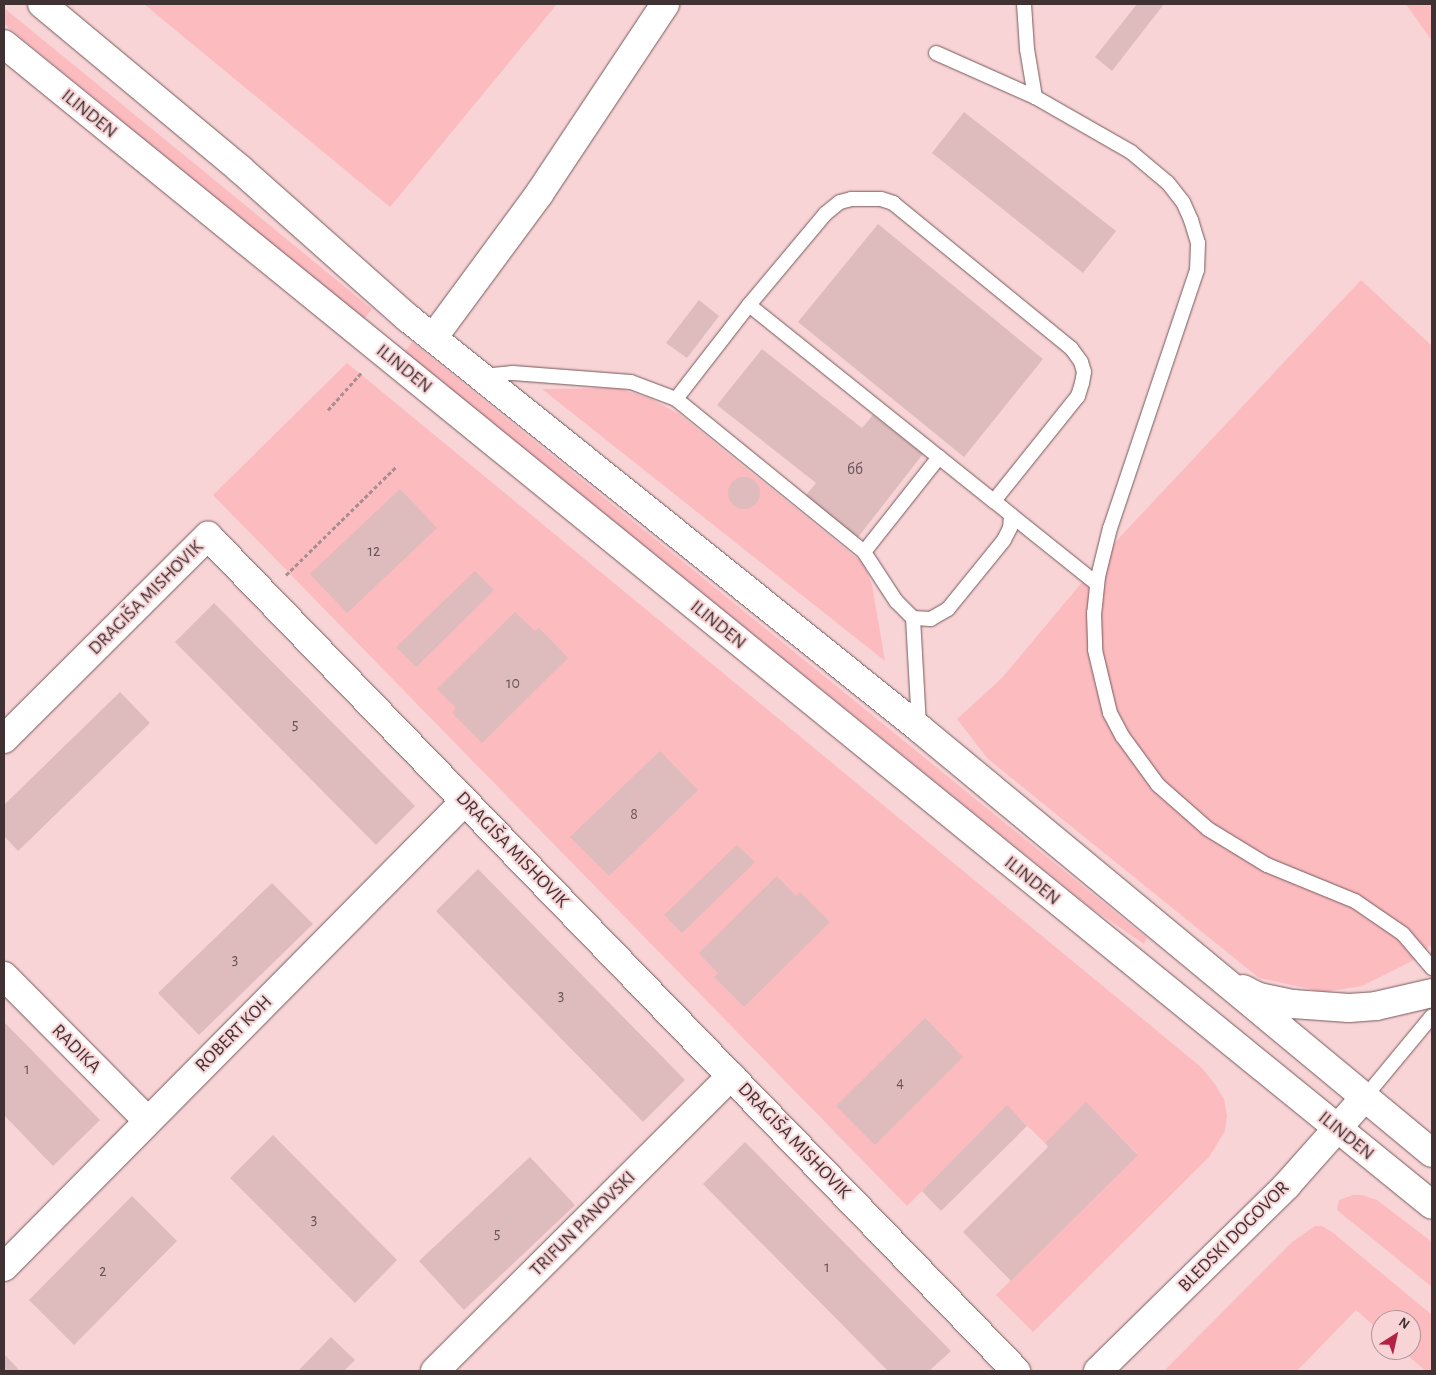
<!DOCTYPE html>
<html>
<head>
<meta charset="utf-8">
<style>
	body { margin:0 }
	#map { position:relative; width:1436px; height:1375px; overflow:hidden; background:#f8d4d6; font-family:"Alegreya Sans",sans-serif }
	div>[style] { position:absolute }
	.green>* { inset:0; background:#fbbbbf }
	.building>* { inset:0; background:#debbbd }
	.round { border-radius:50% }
	.path>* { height:3px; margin-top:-1.5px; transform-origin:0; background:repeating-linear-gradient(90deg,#a88e8f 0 4px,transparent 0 6.5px) }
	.roads { filter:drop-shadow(0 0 1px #77585a) drop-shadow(0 0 1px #77585a) }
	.lane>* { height:14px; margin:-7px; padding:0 7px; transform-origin:7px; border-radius:7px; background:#fff }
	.street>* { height:28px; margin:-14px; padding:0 14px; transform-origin:14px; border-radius:14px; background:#fff }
	.secondary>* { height:28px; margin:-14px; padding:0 14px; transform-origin:14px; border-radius:14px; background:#fff }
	span { translate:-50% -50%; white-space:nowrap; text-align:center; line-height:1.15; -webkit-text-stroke:4px #f8d4d6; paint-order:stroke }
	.number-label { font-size:16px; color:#685456 }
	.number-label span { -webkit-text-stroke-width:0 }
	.street-label { font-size:19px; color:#403233 }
	.frame { position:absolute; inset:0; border:5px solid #403233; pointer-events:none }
	.north { position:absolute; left:1371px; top:1310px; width:50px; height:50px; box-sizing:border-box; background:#f8d4d6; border:1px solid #ae9395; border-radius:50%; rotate:35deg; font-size:14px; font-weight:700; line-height:20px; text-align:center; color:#403233 }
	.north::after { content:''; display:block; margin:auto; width:18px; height:22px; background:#b32143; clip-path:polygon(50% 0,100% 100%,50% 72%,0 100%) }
</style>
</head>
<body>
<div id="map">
	<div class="green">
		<div style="clip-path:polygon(144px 4px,557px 4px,390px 207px)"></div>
		<div style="clip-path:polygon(1406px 4px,1432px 4px,1432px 41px)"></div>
		<div style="clip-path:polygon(4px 8px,372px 309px,364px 319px,4px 24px)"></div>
		<div style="clip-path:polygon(1361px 280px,1432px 346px,1432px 944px,1414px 960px,1362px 986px,1324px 992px,1259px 978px,988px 759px,957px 719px,1002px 678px,1120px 537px)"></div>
		<div style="clip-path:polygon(412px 342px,1147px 938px,1144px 944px,1090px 907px,405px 352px)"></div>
		<div style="clip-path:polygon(347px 363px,1201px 1067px,1214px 1083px,1224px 1099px,1227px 1115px,1225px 1131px,1209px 1157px,1033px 1332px,996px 1295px,1138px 1154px,1086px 1103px,1045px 1143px,1007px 1106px,907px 1206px,213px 495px)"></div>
		<div style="clip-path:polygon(618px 388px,649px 398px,679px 414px,864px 564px,872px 585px,885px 661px,542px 389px)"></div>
		<div style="clip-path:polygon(1353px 1195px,1362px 1195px,1377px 1200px,1432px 1242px,1432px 1287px,1337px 1210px,1339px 1200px)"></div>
		<div style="clip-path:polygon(1315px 1226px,1322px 1226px,1332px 1232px,1432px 1315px,1432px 1371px,1426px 1371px,1401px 1350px,1411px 1350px,1411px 1320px,1381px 1320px,1381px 1332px,1356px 1310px,1297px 1371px,1164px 1371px,1292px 1242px)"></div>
	</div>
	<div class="building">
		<div style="clip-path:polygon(1137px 4px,1164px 4px,1112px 71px,1095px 57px)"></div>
		<div style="clip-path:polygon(964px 112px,1116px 231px,1083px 273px,932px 153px)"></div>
		<div style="clip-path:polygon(878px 224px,1043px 359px,964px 457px,798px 322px)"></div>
		<div style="clip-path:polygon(699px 300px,719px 316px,687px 358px,666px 343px)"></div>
		<div style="clip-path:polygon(762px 349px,862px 428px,873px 415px,923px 454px,855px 541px,802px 500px,816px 483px,717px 405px)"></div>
		<div class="round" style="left:728px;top:477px;width:32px;height:32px"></div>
		<div style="clip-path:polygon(400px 489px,437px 528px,347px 613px,310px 574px)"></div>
		<div style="clip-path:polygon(475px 571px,494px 590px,416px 667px,396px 647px)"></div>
		<div style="clip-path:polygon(214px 603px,415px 806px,376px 845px,175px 642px)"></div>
		<div style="clip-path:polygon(515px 612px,535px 631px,539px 628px,568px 658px,482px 743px,452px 713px,456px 708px,437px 689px)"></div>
		<div style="clip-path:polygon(120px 692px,150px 723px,18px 851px,4px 836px,4px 805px)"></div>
		<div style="clip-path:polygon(660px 751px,698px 790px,609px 876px,570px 837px)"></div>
		<div style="clip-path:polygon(737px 845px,755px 862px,682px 933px,664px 915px)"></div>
		<div style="clip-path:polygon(478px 869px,685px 1080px,643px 1122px,436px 911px)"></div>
		<div style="clip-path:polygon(777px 876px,796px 896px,800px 892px,830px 922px,744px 1007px,714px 977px,718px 973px,699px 953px)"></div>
		<div style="clip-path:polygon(272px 883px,313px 924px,199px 1035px,158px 993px)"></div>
		<div style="clip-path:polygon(925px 1018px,963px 1057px,875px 1145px,836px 1106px)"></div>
		<div style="clip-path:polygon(4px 1022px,100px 1120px,53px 1166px,4px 1115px)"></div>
		<div style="clip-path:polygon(1086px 1102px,1138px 1155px,1011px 1281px,963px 1232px,1048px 1147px,1045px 1143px)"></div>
		<div style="clip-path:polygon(1007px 1105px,1027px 1126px,941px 1211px,922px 1191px)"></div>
		<div style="clip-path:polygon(273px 1135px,397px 1260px,355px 1303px,230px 1178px)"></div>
		<div style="clip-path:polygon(745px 1142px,951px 1351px,929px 1371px,888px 1371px,703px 1184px)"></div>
		<div style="clip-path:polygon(530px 1157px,575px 1205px,464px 1310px,419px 1261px)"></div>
		<div style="clip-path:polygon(132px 1196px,177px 1241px,74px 1345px,29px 1300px)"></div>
		<div style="clip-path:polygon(331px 1337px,355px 1360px,344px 1371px,298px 1371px)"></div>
		<div style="clip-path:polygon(4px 1354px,20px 1371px,4px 1371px)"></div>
	</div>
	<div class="path">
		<div style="left:328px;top:410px;width:51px;rotate:-48.2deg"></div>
		<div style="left:286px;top:575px;width:156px;rotate:-44.5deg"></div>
	</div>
	<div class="roads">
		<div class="lane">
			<div style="left:1024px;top:4px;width:45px;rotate:86.2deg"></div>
			<div style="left:1027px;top:49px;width:49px;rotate:80.5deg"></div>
			<div style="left:936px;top:53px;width:108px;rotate:24deg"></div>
			<div style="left:1035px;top:97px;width:111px;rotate:29.8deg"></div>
			<div style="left:1131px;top:152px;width:48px;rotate:40deg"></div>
			<div style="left:1168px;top:183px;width:24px;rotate:52deg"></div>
			<div style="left:1183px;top:202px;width:20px;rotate:66deg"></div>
			<div style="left:1191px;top:220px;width:24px;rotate:73deg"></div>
			<div style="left:1198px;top:243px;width:27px;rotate:92deg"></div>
			<div style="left:1197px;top:270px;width:272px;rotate:108.6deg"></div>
			<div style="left:1110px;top:528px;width:50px;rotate:103.8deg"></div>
			<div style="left:1098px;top:577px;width:36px;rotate:96deg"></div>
			<div style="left:1094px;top:613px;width:37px;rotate:88deg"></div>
			<div style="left:1095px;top:650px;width:65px;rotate:76.6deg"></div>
			<div style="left:1110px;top:713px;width:27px;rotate:62deg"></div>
			<div style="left:1123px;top:737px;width:59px;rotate:53.9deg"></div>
			<div style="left:1158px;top:785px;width:67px;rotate:41.3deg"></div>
			<div style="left:1208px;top:829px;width:69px;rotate:31.4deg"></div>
			<div style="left:1267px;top:865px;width:95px;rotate:22.2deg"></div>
			<div style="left:1355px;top:901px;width:58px;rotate:34.5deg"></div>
			<div style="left:1403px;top:934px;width:45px;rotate:49.5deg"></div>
			<div style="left:749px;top:305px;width:314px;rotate:38.7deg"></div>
			<div style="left:483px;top:376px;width:30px;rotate:-6deg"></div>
			<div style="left:513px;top:373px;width:118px;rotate:4.4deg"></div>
			<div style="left:631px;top:382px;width:48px;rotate:20.7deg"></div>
			<div style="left:676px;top:399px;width:242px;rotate:39.1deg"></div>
			<div style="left:864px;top:552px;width:59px;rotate:56.9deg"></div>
			<div style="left:896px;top:601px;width:24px;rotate:45deg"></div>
			<div style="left:913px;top:618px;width:109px;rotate:86.8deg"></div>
			<div style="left:676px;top:399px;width:119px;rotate:-52.2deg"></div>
			<div style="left:749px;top:305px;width:119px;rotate:-50.1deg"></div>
			<div style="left:825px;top:214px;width:19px;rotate:-39deg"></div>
			<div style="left:840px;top:202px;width:11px;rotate:-15deg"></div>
			<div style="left:851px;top:199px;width:30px"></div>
			<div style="left:881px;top:199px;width:13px;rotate:18deg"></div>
			<div style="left:893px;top:203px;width:230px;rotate:39.2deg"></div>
			<div style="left:1071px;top:348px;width:17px;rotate:54deg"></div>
			<div style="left:1081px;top:362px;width:10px;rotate:73deg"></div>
			<div style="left:1084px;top:372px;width:11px;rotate:100deg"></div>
			<div style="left:1082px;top:383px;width:14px;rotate:107deg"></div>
			<div style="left:1078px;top:396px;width:134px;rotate:128.7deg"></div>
			<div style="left:994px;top:501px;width:22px;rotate:39deg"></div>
			<div style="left:1011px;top:515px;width:13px;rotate:94deg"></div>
			<div style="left:1010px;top:528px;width:13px;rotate:117deg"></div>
			<div style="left:1004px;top:540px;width:89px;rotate:129.1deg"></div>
			<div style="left:948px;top:609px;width:20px;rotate:150deg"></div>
			<div style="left:931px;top:619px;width:18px;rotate:-177deg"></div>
			<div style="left:1011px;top:515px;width:110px;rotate:38.7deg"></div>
			<div style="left:864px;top:552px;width:121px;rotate:-51.7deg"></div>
			<div style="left:1365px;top:1097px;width:105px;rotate:-50.4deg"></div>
		</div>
		<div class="street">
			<div style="left:433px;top:338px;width:179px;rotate:-53.6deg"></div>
			<div style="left:539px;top:194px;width:228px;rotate:-56.4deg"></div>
			<div style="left:4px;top:739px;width:288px;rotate:-44.9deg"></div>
			<div style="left:208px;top:536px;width:1162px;rotate:45.94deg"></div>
			<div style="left:4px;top:976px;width:204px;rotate:45.2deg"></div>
			<div style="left:4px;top:1267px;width:655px;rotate:-45.31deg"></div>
			<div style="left:435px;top:1371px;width:418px;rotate:-44.9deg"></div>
		</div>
		<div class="secondary">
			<div style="left:42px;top:4px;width:258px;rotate:39.8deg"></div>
			<div style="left:240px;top:169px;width:225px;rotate:41.6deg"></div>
			<div style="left:408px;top:318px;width:655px;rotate:38.74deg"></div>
			<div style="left:919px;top:728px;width:666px;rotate:39.64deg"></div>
			<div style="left:4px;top:44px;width:1840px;rotate:39.11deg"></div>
			<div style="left:1243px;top:989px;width:18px;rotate:27deg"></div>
			<div style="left:1259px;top:997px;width:35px;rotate:12deg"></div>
			<div style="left:1293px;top:1004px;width:56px;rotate:4.1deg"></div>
			<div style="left:1349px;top:1008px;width:27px;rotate:-4deg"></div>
			<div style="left:1376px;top:1006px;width:57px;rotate:-13.1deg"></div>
			<div style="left:1098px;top:1371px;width:265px;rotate:-44.5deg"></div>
			<div style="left:1287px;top:1185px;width:118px;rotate:-48.4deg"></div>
		</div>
	</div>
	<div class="number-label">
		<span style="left:855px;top:469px">бб</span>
		<span style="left:374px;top:551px">12</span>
		<span style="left:513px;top:683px">10</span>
		<span style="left:295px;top:724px">5</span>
		<span style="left:634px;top:814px">8</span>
		<span style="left:235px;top:959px">3</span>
		<span style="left:561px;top:995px">3</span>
		<span style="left:27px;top:1069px">1</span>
		<span style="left:900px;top:1082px">4</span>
		<span style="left:314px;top:1219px">3</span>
		<span style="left:497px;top:1233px">5</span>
		<span style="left:827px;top:1267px">1</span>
		<span style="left:103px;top:1271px">2</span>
	</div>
	<div class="street-label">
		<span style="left:89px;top:114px;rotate:39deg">ILINDEN</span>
		<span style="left:404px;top:369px;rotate:39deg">ILINDEN</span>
		<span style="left:146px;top:598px;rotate:-45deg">DRAGIŠA MISHOVIK</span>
		<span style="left:718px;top:625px;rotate:39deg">ILINDEN</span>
		<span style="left:512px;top:850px;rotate:46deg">DRAGIŠA MISHOVIK</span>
		<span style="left:1032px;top:881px;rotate:39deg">ILINDEN</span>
		<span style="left:234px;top:1034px;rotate:-45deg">ROBERT KOH</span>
		<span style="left:76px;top:1049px;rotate:45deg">RADIKA</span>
		<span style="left:1346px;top:1136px;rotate:39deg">ILINDEN</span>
		<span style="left:794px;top:1141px;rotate:46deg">DRAGIŠA MISHOVIK</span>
		<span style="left:583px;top:1224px;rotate:-45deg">TRIFUN PANOVSKI</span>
		<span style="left:1234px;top:1237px;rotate:-45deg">BLEDSKI DOGOVOR</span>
	</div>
	<div class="frame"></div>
	<div class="north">N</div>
</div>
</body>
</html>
